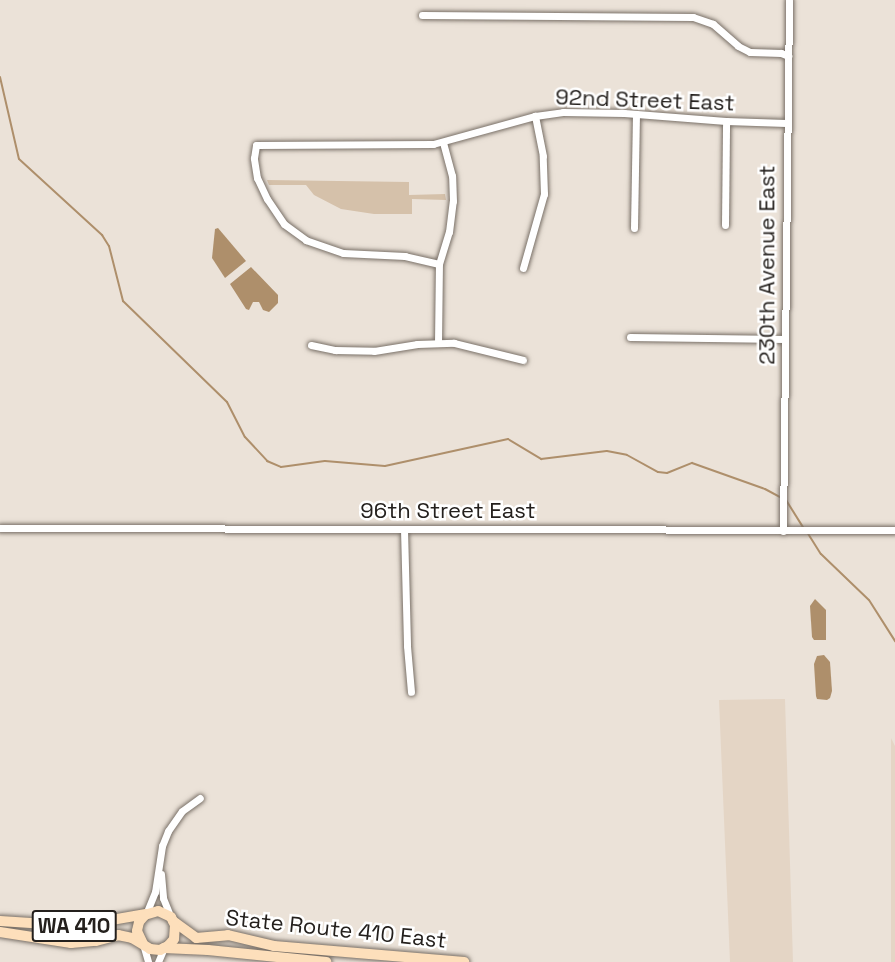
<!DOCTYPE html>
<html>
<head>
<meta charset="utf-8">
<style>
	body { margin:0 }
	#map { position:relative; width:895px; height:962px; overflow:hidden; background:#ebe2d8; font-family:"Space Grotesk",sans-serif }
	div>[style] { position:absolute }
	.built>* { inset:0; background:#e4d5c5 }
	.green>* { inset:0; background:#d5c1aa }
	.water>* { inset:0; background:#ae8f6b }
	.stream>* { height:2px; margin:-1px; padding:0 1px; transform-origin:1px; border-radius:1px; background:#ae8f6b }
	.roads { filter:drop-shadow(0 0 2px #797067) drop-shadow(0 0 2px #797067) }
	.street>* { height:7px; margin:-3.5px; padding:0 3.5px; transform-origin:3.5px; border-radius:3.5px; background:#fff }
	.primary>* { height:10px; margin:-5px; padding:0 5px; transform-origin:5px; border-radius:5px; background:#fddfbb }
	span { translate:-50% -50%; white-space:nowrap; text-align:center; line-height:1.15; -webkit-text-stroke:5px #fff; paint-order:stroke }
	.shield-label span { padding:2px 4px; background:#fff; border:2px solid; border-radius:4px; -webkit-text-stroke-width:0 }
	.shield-label { font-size:21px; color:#24201d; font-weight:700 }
	.street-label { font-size:22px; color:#24201d }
</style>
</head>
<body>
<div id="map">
	<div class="built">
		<div style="clip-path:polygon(785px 699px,793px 962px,730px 962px,719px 700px)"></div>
		<div style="clip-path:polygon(891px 738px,895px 746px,895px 962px,891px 962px)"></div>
	</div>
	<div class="green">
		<div style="clip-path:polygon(267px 180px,409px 182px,409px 195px,445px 194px,446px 200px,412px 199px,412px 214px,374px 214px,341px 209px,314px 195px,306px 185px,269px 185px)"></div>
	</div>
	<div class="water">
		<div style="clip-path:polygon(218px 228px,246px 261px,225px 278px,212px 258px,215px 229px)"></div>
		<div style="clip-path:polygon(251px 267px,278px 295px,278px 303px,269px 312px,263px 310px,259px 302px,253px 302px,249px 310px,246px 309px,230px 284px)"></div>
		<div style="clip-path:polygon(815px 599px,826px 610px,826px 640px,814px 640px,812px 637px,810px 606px)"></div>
		<div style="clip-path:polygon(824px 655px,830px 662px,832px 691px,830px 698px,827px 700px,817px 699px,816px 696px,814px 664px,817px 656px)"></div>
	</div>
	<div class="stream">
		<div style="left:0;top:77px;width:84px;rotate:77deg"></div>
		<div style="left:19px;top:159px;width:113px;rotate:42.5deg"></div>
		<div style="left:102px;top:235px;width:13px;rotate:58deg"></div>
		<div style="left:109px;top:246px;width:57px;rotate:75.7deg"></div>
		<div style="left:123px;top:301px;width:145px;rotate:44.2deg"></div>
		<div style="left:227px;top:402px;width:39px;rotate:63deg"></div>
		<div style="left:245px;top:437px;width:33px;rotate:47deg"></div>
		<div style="left:267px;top:461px;width:15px;rotate:23deg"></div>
		<div style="left:281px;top:467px;width:44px;rotate:-7.8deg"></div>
		<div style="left:325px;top:461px;width:60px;rotate:4.8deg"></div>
		<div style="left:385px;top:466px;width:126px;rotate:-12.4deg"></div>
		<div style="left:508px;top:439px;width:39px;rotate:31deg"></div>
		<div style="left:541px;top:459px;width:66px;rotate:-6.9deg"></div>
		<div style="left:607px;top:451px;width:20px;rotate:11deg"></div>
		<div style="left:627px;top:455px;width:35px;rotate:29deg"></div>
		<div style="left:658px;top:472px;width:9px;rotate:6deg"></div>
		<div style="left:667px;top:473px;width:27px;rotate:-22deg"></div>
		<div style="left:692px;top:463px;width:77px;rotate:19.6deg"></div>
		<div style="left:765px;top:489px;width:24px;rotate:28deg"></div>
		<div style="left:786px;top:500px;width:32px;rotate:58deg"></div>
		<div style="left:807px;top:532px;width:26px;rotate:58deg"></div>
		<div style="left:821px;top:554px;width:66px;rotate:43.8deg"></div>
		<div style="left:869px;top:600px;width:49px;rotate:57.6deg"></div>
	</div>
	<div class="roads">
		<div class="street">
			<div style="left:422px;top:15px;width:271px;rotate:0.4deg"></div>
			<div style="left:693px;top:17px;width:21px;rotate:19deg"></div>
			<div style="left:713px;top:24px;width:33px;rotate:41deg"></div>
			<div style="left:738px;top:46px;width:13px;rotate:27deg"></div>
			<div style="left:750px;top:52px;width:31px;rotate:2deg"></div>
			<div style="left:781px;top:53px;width:8px;rotate:23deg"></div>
			<div style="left:725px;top:225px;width:104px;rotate:-89.4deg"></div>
			<div style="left:634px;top:228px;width:114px;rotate:-89deg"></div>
			<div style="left:439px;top:264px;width:35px;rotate:-167deg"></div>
			<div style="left:405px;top:256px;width:62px;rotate:-177.2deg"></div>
			<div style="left:343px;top:253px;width:39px;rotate:-161deg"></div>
			<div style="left:306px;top:240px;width:27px;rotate:-144deg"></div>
			<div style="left:284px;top:224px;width:30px;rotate:-124deg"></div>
			<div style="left:267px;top:199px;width:23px;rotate:-115deg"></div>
			<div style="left:257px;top:178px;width:20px;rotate:-99deg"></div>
			<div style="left:254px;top:158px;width:13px;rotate:-81deg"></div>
			<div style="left:256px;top:145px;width:177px;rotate:-0.3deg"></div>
			<div style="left:433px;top:144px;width:106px;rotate:-15.4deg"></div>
			<div style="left:535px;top:116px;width:28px;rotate:-8deg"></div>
			<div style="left:563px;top:112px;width:61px;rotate:0.9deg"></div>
			<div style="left:624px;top:113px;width:102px;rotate:4.5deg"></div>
			<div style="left:726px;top:121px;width:60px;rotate:1.9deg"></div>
			<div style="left:523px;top:268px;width:77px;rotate:-74.2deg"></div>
			<div style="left:544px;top:194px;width:38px;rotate:-92deg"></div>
			<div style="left:543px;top:156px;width:41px;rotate:-101.3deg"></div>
			<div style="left:630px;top:337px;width:155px;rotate:0.7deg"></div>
			<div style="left:438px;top:343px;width:79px;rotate:-89.3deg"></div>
			<div style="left:439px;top:264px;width:34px;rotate:-73deg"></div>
			<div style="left:449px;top:232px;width:31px;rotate:-83deg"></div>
			<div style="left:453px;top:201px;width:25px;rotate:-92deg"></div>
			<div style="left:452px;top:176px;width:34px;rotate:-105deg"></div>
			<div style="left:311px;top:345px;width:25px;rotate:12deg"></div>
			<div style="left:335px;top:350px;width:39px;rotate:1deg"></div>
			<div style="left:374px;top:351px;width:44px;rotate:-9.2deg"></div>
			<div style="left:417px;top:344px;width:37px;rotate:-2deg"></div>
			<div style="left:454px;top:343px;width:71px;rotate:13.8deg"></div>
			<div style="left:0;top:528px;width:895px;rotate:0.13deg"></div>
			<div style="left:404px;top:529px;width:117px;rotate:88.5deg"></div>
			<div style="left:407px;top:646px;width:46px;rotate:85deg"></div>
			<div style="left:783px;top:531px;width:531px;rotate:-89.35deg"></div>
			<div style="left:161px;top:874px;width:24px;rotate:85deg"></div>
			<div style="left:163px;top:898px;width:18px;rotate:68deg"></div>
			<div style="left:146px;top:914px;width:24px;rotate:-68deg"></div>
			<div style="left:155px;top:892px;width:47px;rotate:-81.3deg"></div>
			<div style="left:162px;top:846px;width:16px;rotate:-68deg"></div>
			<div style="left:168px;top:831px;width:24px;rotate:-55deg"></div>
			<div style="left:182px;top:811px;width:22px;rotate:-36deg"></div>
			<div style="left:143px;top:944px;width:19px;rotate:74deg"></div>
			<div style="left:158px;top:962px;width:15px;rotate:-67deg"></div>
		</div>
		<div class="primary">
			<div style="left:0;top:921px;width:77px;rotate:3.7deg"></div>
			<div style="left:77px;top:926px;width:70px;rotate:-9.9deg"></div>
			<div style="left:173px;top:921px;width:29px;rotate:36deg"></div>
			<div style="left:196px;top:938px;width:32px;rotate:-5deg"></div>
			<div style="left:228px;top:935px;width:47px;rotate:13.4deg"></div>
			<div style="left:274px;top:946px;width:191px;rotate:4.8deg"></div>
			<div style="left:0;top:932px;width:72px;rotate:8.8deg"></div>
			<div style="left:71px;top:943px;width:25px;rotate:-5deg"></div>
			<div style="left:96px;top:941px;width:23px;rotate:-15deg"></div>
			<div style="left:118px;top:935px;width:14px;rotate:12deg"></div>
			<div style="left:132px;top:938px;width:21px;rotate:31deg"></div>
			<div style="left:150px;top:949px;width:10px;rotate:6deg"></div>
			<div style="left:160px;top:950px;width:9px;rotate:-27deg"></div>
			<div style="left:168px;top:946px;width:9px;rotate:-49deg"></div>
			<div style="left:174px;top:939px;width:14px;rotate:-86deg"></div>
			<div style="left:175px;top:925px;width:9px;rotate:-117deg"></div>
			<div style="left:171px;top:917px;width:14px;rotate:-155deg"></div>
			<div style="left:158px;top:911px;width:14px;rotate:163deg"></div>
			<div style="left:145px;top:915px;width:9px;rotate:131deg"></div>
			<div style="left:139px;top:922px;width:9px;rotate:103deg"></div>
			<div style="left:137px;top:931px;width:14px;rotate:65deg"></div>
			<div style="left:164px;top:948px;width:44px;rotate:2.6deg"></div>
			<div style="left:208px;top:950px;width:119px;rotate:5.8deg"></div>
		</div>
	</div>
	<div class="shield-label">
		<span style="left:74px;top:926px">WA 410</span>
	</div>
	<div class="street-label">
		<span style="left:645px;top:100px;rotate:2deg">92nd Street East</span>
		<span style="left:767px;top:265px;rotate:-90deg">230th Avenue East</span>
		<span style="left:448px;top:511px">96th Street East</span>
		<span style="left:336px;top:929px;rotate:6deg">State Route 410 East</span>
	</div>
</div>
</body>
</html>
